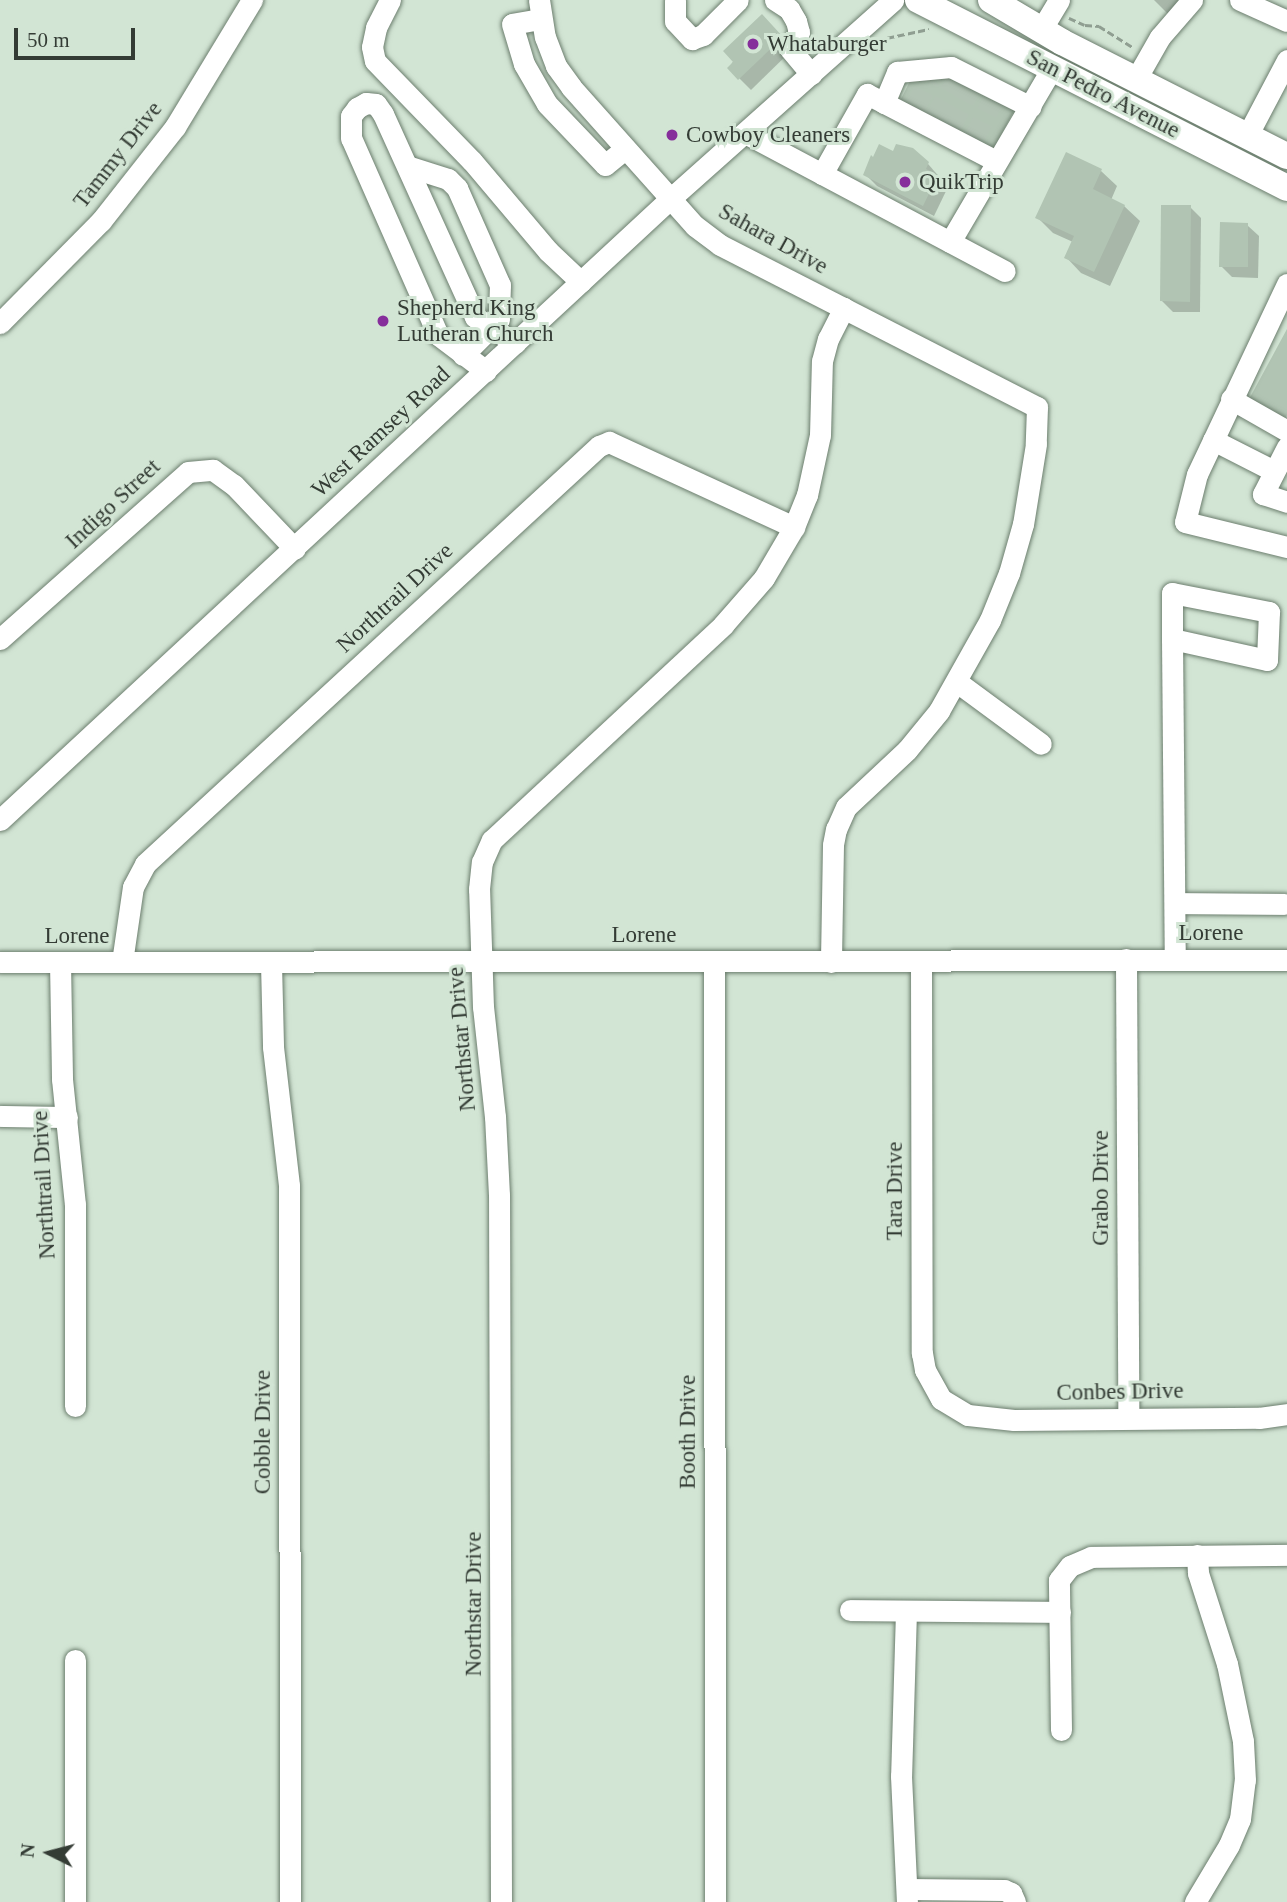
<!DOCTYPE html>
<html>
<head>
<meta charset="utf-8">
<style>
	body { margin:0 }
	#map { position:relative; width:1287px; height:1902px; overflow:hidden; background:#d2e5d4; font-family:Georgia,serif }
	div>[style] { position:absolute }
	.shadow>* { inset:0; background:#0003 }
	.building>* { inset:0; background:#b1c4b3 }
	.minor-tunnel>* { height:21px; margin-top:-10.5px; transform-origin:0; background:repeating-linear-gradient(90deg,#b2c3b4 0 21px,transparent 0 31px) }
	.path>* { height:2.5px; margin-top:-1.25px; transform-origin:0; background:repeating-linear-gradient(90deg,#8f9e91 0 7px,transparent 0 10.5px) }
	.roads { filter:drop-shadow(0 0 2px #6c7e6e) drop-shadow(0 0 2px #6c7e6e) }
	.minor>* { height:21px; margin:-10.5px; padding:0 10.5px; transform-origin:10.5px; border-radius:10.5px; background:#fff }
	.major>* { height:26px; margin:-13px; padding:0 13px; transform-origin:13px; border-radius:13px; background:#fff }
	.dots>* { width:19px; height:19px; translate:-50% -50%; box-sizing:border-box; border:4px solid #d2e5d4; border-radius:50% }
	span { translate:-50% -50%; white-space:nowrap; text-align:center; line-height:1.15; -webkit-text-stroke:6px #d2e5d4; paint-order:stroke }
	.poi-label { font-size:23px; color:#343c35 }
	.left { translate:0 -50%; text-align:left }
	.street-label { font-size:23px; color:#343c35 }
	.north { position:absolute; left:14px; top:1818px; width:70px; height:70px; -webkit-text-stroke:5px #d2e5d4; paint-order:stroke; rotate:276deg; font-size:19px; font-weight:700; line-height:28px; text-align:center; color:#343c35 }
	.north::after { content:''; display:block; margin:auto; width:24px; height:32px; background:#343c35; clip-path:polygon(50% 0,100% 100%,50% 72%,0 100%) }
	.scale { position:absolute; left:14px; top:28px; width:121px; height:32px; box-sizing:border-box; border:4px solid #343c35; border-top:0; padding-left:9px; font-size:21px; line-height:24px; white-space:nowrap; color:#343c35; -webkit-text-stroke:5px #d2e5d4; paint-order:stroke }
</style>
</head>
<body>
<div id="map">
	<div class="shadow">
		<div style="clip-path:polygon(1154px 0,1190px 0,1171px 17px)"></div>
		<div style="clip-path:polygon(762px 16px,793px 49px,751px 90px,729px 68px)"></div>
		<div style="clip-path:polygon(894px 154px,922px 157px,948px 187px,934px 216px,877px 186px,865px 174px)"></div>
		<div style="clip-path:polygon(1066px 154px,1101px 171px,1117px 186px,1111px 200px,1124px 206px,1140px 221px,1110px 286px,1081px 273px,1066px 257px,1073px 242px,1053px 233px,1037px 217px)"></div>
		<div style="clip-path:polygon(1190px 207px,1201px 218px,1200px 312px,1173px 312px,1162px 301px)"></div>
		<div style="clip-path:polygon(1247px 225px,1259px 236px,1258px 278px,1232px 277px,1221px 266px)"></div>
	</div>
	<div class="building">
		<div style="clip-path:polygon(762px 14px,783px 37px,738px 80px,727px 68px,733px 62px,723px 51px)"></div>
		<div style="clip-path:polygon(952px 76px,1015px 109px,993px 150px,900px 101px,910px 81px)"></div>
		<div style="clip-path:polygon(879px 144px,893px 151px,896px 144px,913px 148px,929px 162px,926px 169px,938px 175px,923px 206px,863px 175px,871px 155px,873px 157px)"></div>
		<div style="clip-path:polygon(1066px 152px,1102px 169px,1093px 189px,1125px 205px,1094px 272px,1064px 258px,1074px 236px,1035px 218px)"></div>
		<div style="clip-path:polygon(1161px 205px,1191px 205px,1190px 302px,1160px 301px)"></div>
		<div style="clip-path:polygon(1220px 222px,1248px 223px,1248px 267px,1219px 267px)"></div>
		<div style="clip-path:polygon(1287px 329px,1287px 415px,1284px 420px,1248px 401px)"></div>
	</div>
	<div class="minor-tunnel">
		<div style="left:914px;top:109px;width:34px;rotate:-62deg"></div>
		<div style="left:934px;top:119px;width:46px;rotate:-60.1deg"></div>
		<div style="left:950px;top:128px;width:47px;rotate:-63.4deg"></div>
		<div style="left:973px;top:140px;width:47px;rotate:-63.4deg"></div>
	</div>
	<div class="path">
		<div style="left:1069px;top:18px;width:17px;rotate:24deg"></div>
		<div style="left:1085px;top:25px;width:14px;rotate:4deg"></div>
		<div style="left:1099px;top:26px;width:41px;rotate:32.2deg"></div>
		<div style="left:877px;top:40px;width:53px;rotate:-11.9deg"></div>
	</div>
	<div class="roads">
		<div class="minor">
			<div style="left:390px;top:0;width:31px;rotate:117deg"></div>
			<div style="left:376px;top:28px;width:19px;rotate:102deg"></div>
			<div style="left:372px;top:47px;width:14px;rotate:78deg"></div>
			<div style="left:375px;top:61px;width:139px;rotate:45.9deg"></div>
			<div style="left:472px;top:161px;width:118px;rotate:49.8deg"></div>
			<div style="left:548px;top:251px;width:45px;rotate:43.2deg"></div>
			<div style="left:539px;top:0;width:37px;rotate:81deg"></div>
			<div style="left:545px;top:37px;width:31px;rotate:69deg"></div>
			<div style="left:556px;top:66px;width:26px;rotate:54deg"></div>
			<div style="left:571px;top:87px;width:186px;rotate:48.3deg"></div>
			<div style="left:695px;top:226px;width:31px;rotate:37deg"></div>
			<div style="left:720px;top:245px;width:356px;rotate:27.1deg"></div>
			<div style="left:1037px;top:407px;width:37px;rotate:92deg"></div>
			<div style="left:1036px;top:444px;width:81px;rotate:99.2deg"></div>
			<div style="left:1023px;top:524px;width:51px;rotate:105.9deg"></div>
			<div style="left:1009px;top:573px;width:51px;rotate:112deg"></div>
			<div style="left:990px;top:620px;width:104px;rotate:119.3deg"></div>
			<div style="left:939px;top:711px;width:50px;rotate:129.4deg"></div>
			<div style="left:907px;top:750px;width:83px;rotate:136.9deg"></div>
			<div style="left:846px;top:807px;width:24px;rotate:114deg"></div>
			<div style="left:836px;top:829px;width:16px;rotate:101deg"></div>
			<div style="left:833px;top:845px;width:117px;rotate:91deg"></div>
			<div style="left:675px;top:0;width:21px;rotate:90deg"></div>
			<div style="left:675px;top:21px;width:25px;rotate:47deg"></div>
			<div style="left:692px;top:39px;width:12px;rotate:-20deg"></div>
			<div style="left:703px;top:35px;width:49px;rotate:-45deg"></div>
			<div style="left:775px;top:0;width:17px;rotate:33deg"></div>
			<div style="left:789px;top:9px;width:14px;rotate:60deg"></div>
			<div style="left:796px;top:21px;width:11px;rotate:75deg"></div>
			<div style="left:799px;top:32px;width:19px;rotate:118deg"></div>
			<div style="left:790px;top:49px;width:33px;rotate:50deg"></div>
			<div style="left:1240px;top:0;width:51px;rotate:24.1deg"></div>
			<div style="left:540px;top:19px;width:28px;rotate:170deg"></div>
			<div style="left:512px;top:24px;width:42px;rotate:73.3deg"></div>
			<div style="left:524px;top:64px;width:46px;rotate:60.1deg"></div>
			<div style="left:547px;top:104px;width:84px;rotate:46.4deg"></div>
			<div style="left:605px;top:165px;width:26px;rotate:-39deg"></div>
			<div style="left:1041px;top:30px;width:35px;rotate:-59deg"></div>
			<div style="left:1136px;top:79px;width:48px;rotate:-60.3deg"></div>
			<div style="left:1160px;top:37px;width:49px;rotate:-49.1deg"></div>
			<div style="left:884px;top:103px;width:34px;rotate:-67deg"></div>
			<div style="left:897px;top:72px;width:54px;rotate:-5.3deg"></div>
			<div style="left:951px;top:67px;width:89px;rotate:26.6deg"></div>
			<div style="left:745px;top:133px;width:294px;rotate:28deg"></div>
			<div style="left:1247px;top:136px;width:86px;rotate:-62.2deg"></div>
			<div style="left:407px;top:166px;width:43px;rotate:17.6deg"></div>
			<div style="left:448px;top:179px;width:13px;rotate:45deg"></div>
			<div style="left:457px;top:188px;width:106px;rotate:66.1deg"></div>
			<div style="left:500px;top:285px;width:34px;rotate:92deg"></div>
			<div style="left:499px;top:319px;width:51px;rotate:135deg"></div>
			<div style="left:822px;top:174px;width:92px;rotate:-60.6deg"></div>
			<div style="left:867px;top:94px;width:145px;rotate:27.4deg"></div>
			<div style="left:950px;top:242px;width:202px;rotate:-59.6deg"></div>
			<div style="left:1287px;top:284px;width:210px;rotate:115.3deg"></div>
			<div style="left:1197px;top:474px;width:49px;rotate:104deg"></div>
			<div style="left:1185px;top:522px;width:105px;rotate:13.8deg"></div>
			<div style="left:0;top:323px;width:144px;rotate:-45.3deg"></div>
			<div style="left:101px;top:221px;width:120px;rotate:-51.8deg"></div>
			<div style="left:175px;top:127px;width:149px;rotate:-58.8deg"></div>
			<div style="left:486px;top:371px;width:60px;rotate:-143.1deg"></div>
			<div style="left:438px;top:335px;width:215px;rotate:-113.8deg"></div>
			<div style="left:351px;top:138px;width:22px;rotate:-90deg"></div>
			<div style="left:351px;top:116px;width:10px;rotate:-53deg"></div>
			<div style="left:357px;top:108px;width:10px;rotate:-29deg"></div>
			<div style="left:366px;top:103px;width:10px;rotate:6deg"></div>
			<div style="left:376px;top:104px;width:12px;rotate:55deg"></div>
			<div style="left:383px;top:114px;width:223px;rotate:65.6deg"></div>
			<div style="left:475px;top:317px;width:48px;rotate:33deg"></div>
			<div style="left:1231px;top:399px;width:64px;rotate:29.7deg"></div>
			<div style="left:1213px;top:440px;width:68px;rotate:26.9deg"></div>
			<div style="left:1287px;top:447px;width:53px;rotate:117.1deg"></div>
			<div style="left:1263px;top:494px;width:25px;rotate:18deg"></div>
			<div style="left:0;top:639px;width:251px;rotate:-41.6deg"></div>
			<div style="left:188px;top:472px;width:25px;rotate:-5deg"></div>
			<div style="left:213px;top:470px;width:26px;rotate:36deg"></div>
			<div style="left:234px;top:485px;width:88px;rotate:46.4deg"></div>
			<div style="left:1172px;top:639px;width:46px;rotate:-90deg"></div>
			<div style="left:1172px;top:593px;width:99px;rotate:11.1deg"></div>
			<div style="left:1269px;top:612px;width:48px;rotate:92.4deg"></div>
			<div style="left:1267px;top:660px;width:97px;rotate:-167.5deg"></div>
			<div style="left:1172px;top:639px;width:320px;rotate:89.5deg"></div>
			<div style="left:957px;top:682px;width:104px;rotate:36.4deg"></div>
			<div style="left:0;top:820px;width:914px;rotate:-42.83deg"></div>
			<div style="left:670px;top:199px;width:299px;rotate:-41.7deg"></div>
			<div style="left:1175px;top:903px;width:109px;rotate:0.5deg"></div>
			<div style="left:1126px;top:959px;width:458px;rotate:89.7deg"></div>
			<div style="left:714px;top:961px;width:941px;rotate:89.94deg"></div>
			<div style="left:921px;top:961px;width:392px;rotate:89.9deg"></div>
			<div style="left:922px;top:1353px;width:17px;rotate:80deg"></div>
			<div style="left:925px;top:1370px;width:33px;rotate:61deg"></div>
			<div style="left:941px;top:1399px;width:31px;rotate:31deg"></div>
			<div style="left:968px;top:1415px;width:46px;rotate:6.2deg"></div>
			<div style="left:1014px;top:1420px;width:245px;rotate:-0.5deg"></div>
			<div style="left:1259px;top:1418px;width:28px;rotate:-8deg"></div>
			<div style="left:0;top:962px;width:1287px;rotate:-0.09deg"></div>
			<div style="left:60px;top:962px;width:117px;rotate:89deg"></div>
			<div style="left:62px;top:1079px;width:126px;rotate:84.1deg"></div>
			<div style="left:75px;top:1204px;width:202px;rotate:90deg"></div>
			<div style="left:122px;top:962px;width:76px;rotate:-81.7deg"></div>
			<div style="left:133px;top:887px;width:26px;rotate:-62deg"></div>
			<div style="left:145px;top:864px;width:617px;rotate:-42.64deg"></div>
			<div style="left:599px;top:446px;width:11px;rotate:-22deg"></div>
			<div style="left:609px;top:442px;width:204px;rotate:24.7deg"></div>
			<div style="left:271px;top:963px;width:84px;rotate:88.6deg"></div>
			<div style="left:273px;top:1047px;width:140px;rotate:83.4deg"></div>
			<div style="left:289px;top:1186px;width:716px;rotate:89.92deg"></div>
			<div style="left:0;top:1116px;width:67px;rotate:0.9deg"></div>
			<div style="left:850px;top:1610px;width:210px;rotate:0.5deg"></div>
			<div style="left:906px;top:1611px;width:165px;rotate:91.7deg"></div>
			<div style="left:901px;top:1776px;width:126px;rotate:87.3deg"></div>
			<div style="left:1061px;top:1730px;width:150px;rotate:-90.8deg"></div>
			<div style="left:1059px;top:1580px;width:18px;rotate:-52deg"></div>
			<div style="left:1070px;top:1566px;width:23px;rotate:-23deg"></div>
			<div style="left:1091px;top:1557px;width:196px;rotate:-0.6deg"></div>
			<div style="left:907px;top:1889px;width:97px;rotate:0.6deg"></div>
			<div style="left:1004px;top:1890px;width:8px;rotate:23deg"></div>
			<div style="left:1011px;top:1893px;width:10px;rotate:66deg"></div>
			<div style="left:75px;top:1902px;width:242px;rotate:-90deg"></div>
			<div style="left:501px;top:1902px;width:707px;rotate:-90.16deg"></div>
			<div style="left:499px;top:1195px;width:78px;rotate:-92.9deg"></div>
			<div style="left:495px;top:1117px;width:111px;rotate:-96.2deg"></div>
			<div style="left:483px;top:1007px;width:118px;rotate:-91.9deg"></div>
			<div style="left:479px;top:889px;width:27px;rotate:-84deg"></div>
			<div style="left:482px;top:862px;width:24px;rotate:-66deg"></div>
			<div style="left:492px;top:840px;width:316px;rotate:-42.9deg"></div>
			<div style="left:723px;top:625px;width:62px;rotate:-48.9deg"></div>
			<div style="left:764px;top:578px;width:59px;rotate:-59.5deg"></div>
			<div style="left:794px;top:527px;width:35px;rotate:-68deg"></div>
			<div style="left:807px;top:495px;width:61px;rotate:-77.8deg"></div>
			<div style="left:820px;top:435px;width:74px;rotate:-88.5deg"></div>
			<div style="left:822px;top:361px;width:23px;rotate:-75deg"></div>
			<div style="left:828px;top:339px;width:35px;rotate:-63deg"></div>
			<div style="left:1195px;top:1902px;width:66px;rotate:-59.2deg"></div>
			<div style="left:1229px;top:1845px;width:28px;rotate:-67deg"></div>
			<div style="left:1240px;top:1819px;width:39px;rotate:-83deg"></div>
			<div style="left:1245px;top:1780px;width:39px;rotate:-93deg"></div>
			<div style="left:1243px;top:1741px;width:79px;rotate:-101.7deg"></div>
			<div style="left:1227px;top:1664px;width:96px;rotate:-107.7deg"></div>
			<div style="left:1198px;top:1573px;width:18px;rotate:-93deg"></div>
		</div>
		<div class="major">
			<div style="left:918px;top:0;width:414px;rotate:27deg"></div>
			<div style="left:991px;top:0;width:82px;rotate:30.6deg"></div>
			<div style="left:1062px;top:42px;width:252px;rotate:26.9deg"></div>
		</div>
	</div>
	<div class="dots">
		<div style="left:753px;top:44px;background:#862e9b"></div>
		<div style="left:672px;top:135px;background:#862e9b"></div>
		<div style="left:905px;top:182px;background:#862e9b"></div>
		<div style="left:383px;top:321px;background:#862e9b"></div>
	</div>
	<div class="poi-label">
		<span class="left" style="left:767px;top:44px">Whataburger</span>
		<span class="left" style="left:686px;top:135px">Cowboy Cleaners</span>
		<span class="left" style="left:919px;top:182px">QuikTrip</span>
		<span class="left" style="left:397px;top:321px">Shepherd King<br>Lutheran Church</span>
	</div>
	<div class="street-label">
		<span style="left:1103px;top:94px;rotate:27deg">San Pedro Avenue</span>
		<span style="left:118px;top:155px;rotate:-52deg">Tammy Drive</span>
		<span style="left:773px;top:239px;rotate:29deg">Sahara Drive</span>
		<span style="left:381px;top:432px;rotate:-43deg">West Ramsey Road</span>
		<span style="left:113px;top:504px;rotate:-43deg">Indigo Street</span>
		<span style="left:395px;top:598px;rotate:-43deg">Northtrail Drive</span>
		<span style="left:1211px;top:933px">Lorene</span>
		<span style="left:644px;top:935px">Lorene</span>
		<span style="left:77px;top:936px">Lorene</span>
		<span style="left:462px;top:1039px;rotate:-95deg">Northstar Drive</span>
		<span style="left:44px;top:1185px;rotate:-93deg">Northtrail Drive</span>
		<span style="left:1101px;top:1188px;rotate:-90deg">Grabo Drive</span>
		<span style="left:895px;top:1191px;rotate:-90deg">Tara Drive</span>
		<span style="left:1120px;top:1392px;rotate:-1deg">Conbes Drive</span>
		<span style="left:263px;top:1432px;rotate:-90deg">Cobble Drive</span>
		<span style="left:688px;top:1432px;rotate:-90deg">Booth Drive</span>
		<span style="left:474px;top:1604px;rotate:-90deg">Northstar Drive</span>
	</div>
	<div class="north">N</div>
	<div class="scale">50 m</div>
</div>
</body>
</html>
